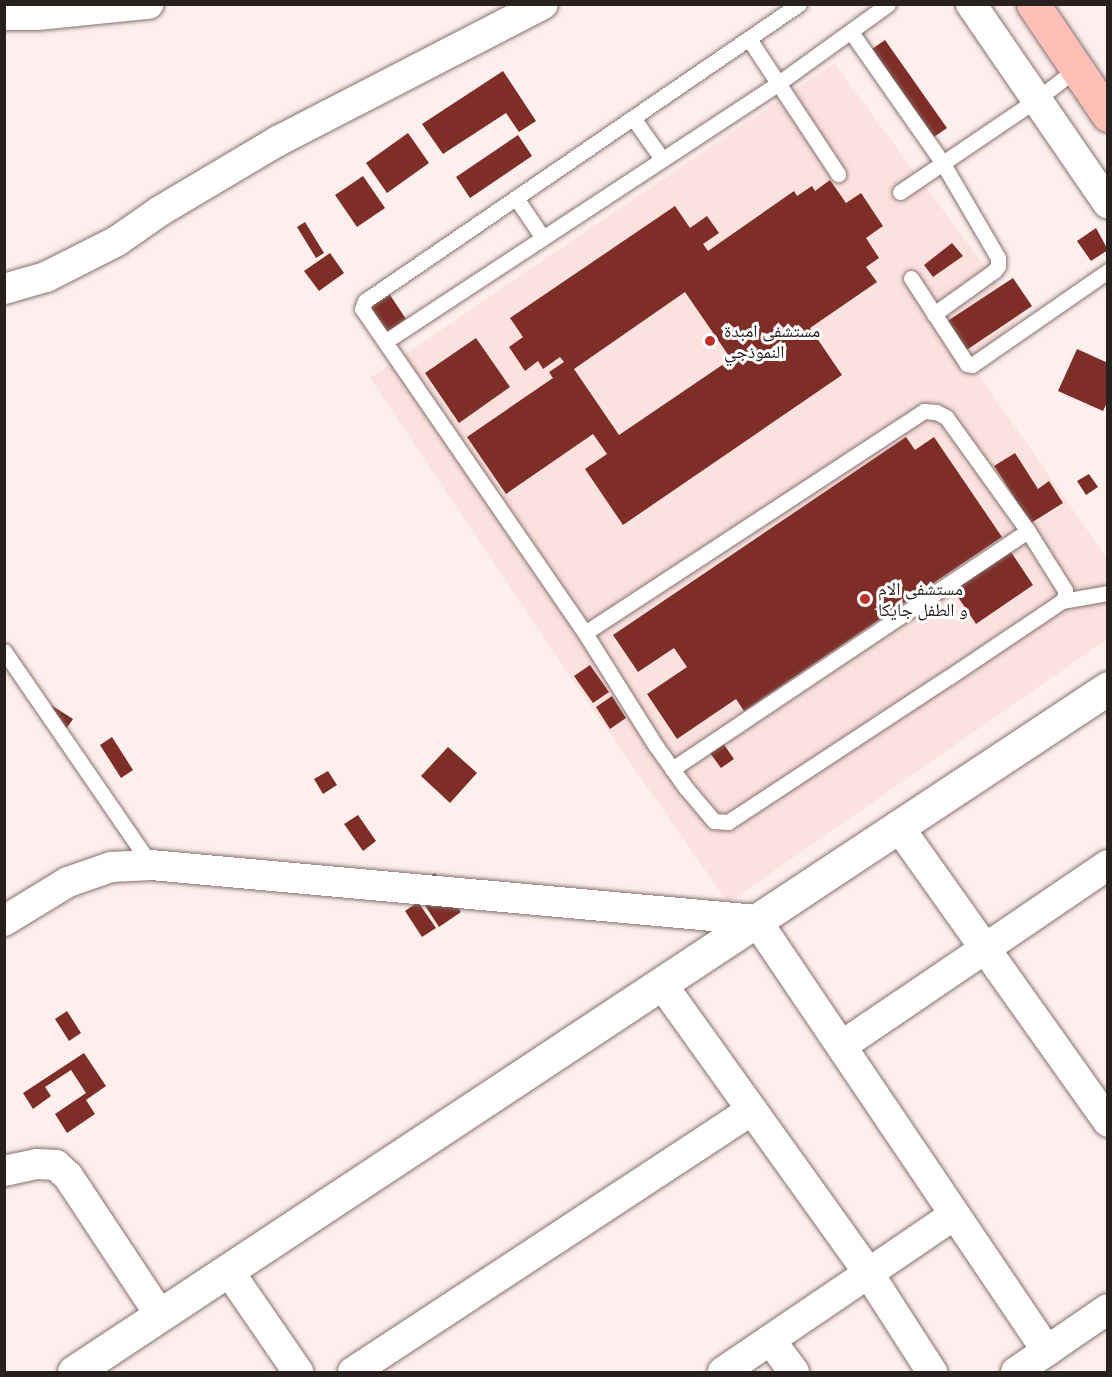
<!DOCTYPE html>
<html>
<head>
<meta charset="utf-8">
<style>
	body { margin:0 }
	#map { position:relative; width:1112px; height:1377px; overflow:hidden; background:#fdefed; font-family:Lato,"Noto Naskh Arabic",sans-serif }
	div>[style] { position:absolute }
	.built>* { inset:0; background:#fbe2de }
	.building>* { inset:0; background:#7e2e27 }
	.roads { filter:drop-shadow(0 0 2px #86726f) drop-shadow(0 0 2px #86726f) }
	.service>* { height:15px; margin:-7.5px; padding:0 7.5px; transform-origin:7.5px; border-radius:7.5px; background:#fff }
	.minor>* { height:30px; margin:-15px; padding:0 15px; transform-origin:15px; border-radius:15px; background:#fff }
	.tertiary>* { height:33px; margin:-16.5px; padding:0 16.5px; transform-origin:16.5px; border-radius:16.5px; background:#fff }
	.trunk>* { height:33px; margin:-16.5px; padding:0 16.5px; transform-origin:16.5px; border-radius:16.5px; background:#febfb6 }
	.dots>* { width:16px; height:16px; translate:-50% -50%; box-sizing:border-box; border:3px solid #fff; border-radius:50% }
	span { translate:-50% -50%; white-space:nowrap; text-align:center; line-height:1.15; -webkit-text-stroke:6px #fff; paint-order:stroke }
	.poi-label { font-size:18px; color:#28201f }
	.left { translate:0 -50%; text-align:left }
	.frame { position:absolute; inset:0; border:6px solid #28201f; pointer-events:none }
</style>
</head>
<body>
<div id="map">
	<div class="built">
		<div style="clip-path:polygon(834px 63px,1022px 317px,970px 362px,1107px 559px,1107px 639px,728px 903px,551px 649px,370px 378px)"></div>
	</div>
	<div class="building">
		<div style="clip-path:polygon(885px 40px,947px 128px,934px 137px,872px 49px)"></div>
		<div style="clip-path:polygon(503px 71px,536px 121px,519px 132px,506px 113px,443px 154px,422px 124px)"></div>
		<div style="clip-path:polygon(408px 133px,429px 163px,387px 193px,366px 163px)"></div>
		<div style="clip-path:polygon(518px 135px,532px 156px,470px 198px,456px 177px)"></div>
		<div style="clip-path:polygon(363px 176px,385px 208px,357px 227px,335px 195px)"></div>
		<div style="clip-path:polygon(evenodd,830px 180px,846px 203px,861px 193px,883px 226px,866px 238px,879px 258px,866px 267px,877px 282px,810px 328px,842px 375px,623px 525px,585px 469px,607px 454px,593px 434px,506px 494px,467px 437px,553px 378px,549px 372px,564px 362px,560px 357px,543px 369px,538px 361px,525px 371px,509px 347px,523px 337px,510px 318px,675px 206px,690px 228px,707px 216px,719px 233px,703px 244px,708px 251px,794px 191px,797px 196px,812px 186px,815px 191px,830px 180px,685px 292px,731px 359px,619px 435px,574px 369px,685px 292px)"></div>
		<div style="clip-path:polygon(305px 222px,324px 253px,316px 258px,297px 227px)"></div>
		<div style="clip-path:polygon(1096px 228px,1108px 250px,1091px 261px,1077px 241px)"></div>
		<div style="clip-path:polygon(952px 243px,963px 256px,933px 277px,924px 265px)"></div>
		<div style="clip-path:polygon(330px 253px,344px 273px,319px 291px,304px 271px)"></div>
		<div style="clip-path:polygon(1013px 278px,1032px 306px,965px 351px,946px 322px)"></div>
		<div style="clip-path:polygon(388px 292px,406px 319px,378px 338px,360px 311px)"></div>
		<div style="clip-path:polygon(476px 338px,510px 387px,459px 423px,425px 373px)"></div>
		<div style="clip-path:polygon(1077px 349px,1108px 363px,1108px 401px,1103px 411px,1058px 391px)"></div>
		<div style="clip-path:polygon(906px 437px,915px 450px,934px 437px,1002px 537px,744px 711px,736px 699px,677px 739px,647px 694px,687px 667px,674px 648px,638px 672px,613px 635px)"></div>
		<div style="clip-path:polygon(1015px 453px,1038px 489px,1049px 481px,1063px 503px,1031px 523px,994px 466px)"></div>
		<div style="clip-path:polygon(1089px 474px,1098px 487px,1086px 495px,1077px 481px)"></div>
		<div style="clip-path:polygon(1007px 546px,1033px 585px,976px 624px,950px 585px)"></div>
		<div style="clip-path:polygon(590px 665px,609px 692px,593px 703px,574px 676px)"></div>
		<div style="clip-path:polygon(612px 696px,626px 718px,610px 729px,596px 707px)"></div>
		<div style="clip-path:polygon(51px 705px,73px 719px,64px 732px,42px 717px)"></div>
		<div style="clip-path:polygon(112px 737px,133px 770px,121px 778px,100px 745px)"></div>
		<div style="clip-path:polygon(720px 739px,734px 759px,721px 768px,707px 749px)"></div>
		<div style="clip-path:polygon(448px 747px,477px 773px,450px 803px,421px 776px)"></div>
		<div style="clip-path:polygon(328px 771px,337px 785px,323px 794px,314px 779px)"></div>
		<div style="clip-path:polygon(358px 815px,376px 841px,363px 851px,344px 824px)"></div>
		<div style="clip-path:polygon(435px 873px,461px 912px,439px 927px,413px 887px)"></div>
		<div style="clip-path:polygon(418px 902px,436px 928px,422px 937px,405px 911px)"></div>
		<div style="clip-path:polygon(67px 1011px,81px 1033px,69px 1041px,55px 1019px)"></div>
		<div style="clip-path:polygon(84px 1053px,106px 1086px,86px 1100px,95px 1114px,67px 1133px,55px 1114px,86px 1093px,71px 1070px,45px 1087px,51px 1096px,33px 1109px,23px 1093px)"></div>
	</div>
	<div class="roads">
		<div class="service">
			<div style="left:851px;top:32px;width:159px;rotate:55deg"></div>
			<div style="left:942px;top:162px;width:111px;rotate:59.7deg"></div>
			<div style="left:998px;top:258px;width:8px;rotate:90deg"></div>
			<div style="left:998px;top:266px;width:6px;rotate:129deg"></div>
			<div style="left:994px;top:271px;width:74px;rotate:144.4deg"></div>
			<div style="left:749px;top:39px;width:162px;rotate:56.6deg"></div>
			<div style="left:633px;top:118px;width:50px;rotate:54.7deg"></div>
			<div style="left:900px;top:192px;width:164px;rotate:-34.1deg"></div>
			<div style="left:1036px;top:100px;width:51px;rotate:-37.8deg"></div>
			<div style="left:516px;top:198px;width:48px;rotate:56deg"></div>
			<div style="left:911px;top:278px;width:103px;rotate:56.9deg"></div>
			<div style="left:967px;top:364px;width:5px;rotate:11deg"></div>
			<div style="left:972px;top:365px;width:165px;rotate:-34.7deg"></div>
			<div style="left:386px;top:341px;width:472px;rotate:-33.3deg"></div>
			<div style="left:780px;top:82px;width:133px;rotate:-35.8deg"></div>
			<div style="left:1062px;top:601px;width:47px;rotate:-9.9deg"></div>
			<div style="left:585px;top:633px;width:133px;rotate:57.9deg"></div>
			<div style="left:656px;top:746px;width:52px;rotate:54.5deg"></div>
			<div style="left:686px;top:788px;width:43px;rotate:49.7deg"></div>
			<div style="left:714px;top:821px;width:14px;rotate:4deg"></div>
			<div style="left:728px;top:822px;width:264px;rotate:-33.3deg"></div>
			<div style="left:949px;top:677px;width:136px;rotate:-33.9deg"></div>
			<div style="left:1062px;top:601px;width:6px;rotate:-59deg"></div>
			<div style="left:1065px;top:596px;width:6px;rotate:-90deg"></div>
			<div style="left:1065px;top:590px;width:70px;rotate:-122.1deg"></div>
			<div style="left:1028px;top:531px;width:140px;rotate:-125.7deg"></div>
			<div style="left:946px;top:417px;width:11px;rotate:-153deg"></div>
			<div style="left:936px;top:412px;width:12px;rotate:-175deg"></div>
			<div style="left:924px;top:411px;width:405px;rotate:146.8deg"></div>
			<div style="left:585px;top:633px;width:393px;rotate:-124.5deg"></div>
			<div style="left:362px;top:309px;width:9px;rotate:-69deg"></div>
			<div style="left:365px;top:301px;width:526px;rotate:-34.39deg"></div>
			<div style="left:4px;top:651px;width:260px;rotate:55.5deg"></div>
			<div style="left:672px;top:769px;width:428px;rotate:-33.8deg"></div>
		</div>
		<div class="minor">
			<div style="left:971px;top:4px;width:242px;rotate:55.5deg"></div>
			<div style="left:4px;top:15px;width:33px"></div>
			<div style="left:37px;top:15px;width:112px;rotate:-5.7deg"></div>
			<div style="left:4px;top:289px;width:44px;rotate:-15.9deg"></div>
			<div style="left:46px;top:277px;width:80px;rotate:-26.9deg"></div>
			<div style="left:117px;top:241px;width:52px;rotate:-34.9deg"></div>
			<div style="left:160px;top:211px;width:137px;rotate:-30.7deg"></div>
			<div style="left:278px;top:141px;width:298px;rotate:-27.3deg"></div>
			<div style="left:898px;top:826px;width:363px;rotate:54.6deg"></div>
			<div style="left:4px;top:921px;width:75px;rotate:-31.4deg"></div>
			<div style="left:68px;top:882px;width:46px;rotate:-19.2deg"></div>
			<div style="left:111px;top:867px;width:40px;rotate:-2.9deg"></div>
			<div style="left:151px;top:865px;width:607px;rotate:5.19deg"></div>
			<div style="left:756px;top:920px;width:520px;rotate:55.97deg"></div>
			<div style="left:661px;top:983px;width:358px;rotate:54.4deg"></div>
			<div style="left:869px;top:1274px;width:117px;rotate:57.3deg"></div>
			<div style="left:843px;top:1045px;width:320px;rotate:-34.2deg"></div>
			<div style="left:4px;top:1171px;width:34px;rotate:-12deg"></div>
			<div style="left:37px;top:1164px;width:19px;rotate:3deg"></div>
			<div style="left:56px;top:1165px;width:16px;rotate:43deg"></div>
			<div style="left:68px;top:1176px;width:167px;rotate:56.5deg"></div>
			<div style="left:228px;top:1270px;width:124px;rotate:55.5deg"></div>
			<div style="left:770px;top:1340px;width:40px;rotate:53deg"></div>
			<div style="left:353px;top:1372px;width:477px;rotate:-33.3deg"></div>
			<div style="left:723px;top:1372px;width:279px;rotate:-34.2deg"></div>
			<div style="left:1016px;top:1372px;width:112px;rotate:-34.4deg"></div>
		</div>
		<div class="tertiary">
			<div style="left:74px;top:1372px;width:1240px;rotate:-33.48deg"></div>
		</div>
		<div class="trunk">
			<div style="left:1033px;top:4px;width:134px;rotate:56deg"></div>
		</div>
	</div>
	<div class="dots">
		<div style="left:710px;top:341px;background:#bf302a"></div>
		<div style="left:865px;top:599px;background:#bf302a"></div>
	</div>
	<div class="poi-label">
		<span class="left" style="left:724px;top:341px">مستشفى امبدة<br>النموذجي</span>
		<span class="left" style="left:878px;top:599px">مستشفى الام<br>و الطفل جايكا</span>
	</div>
	<div class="frame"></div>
</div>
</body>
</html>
